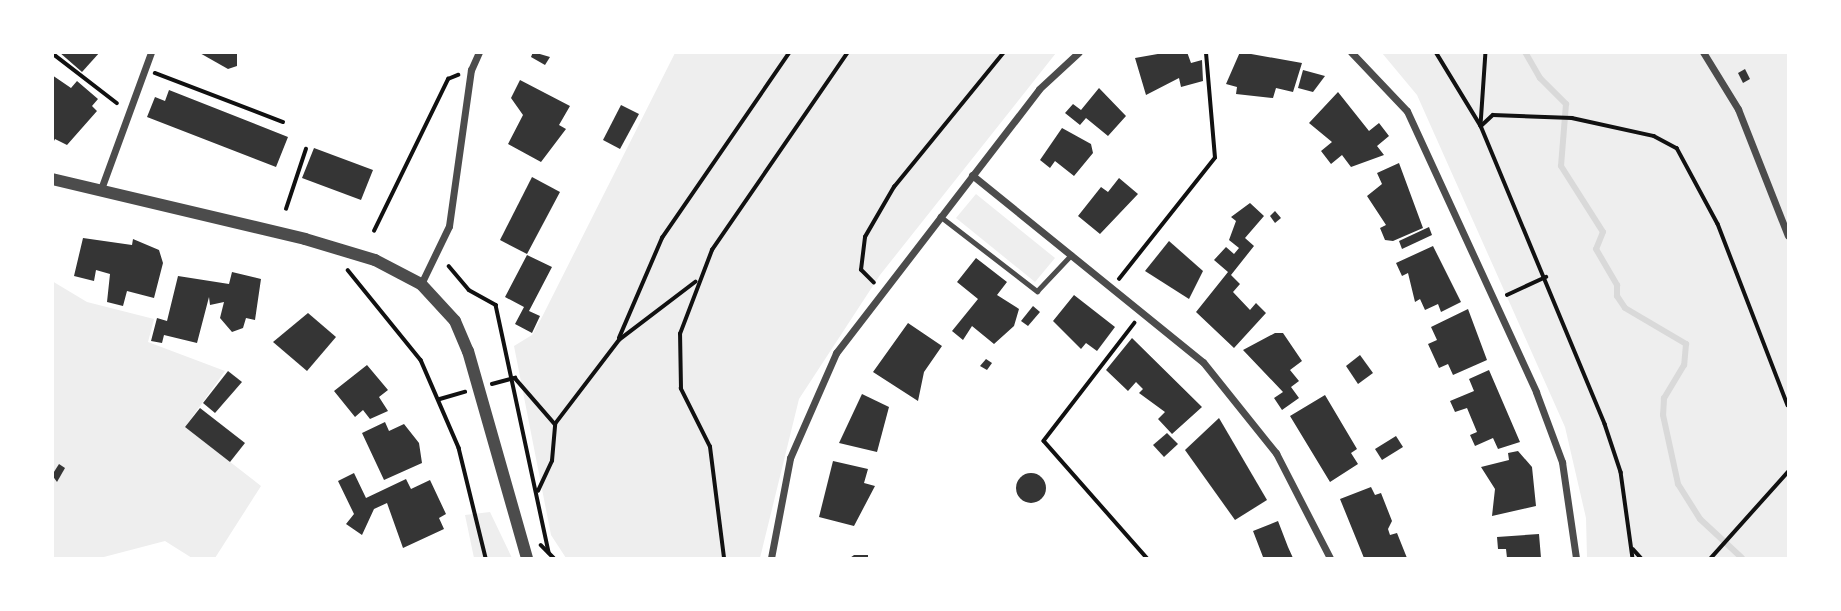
<!DOCTYPE html>
<html>
<head>
<meta charset="utf-8">
<style>
	body { margin:0 }
	#map { position:relative; width:1841px; height:611px; overflow:hidden; background:#fff; font-family:Barlow,sans-serif }
	div>[style] { position:absolute }
	.green>* { inset:0; background:#eee }
	.stream>* { height:6px; margin:-3px; padding:0 3px; transform-origin:3px; border-radius:3px; background:#d9d9d9 }
	.building>* { inset:0; background:#353535 }
	.round { border-radius:50% }
	.path>* { height:3.5px; margin:-1.75px; padding:0 1.75px; transform-origin:1.75px; border-radius:1.75px; background:#111 }
	.service>* { height:4.5px; margin:-2.25px; padding:0 2.25px; transform-origin:2.25px; border-radius:2.25px; background:#4c4c4c }
	.minor>* { height:7px; margin:-3.5px; padding:0 3.5px; transform-origin:3.5px; border-radius:3.5px; background:#4c4c4c }
	.tertiary>* { height:12px; margin:-6px; padding:0 6px; transform-origin:6px; border-radius:6px; background:#4c4c4c }
	span { translate:-50% -50%; white-space:nowrap; text-align:center; line-height:1.15; -webkit-text-stroke:6px #fff; paint-order:stroke }
	.frame { position:absolute; inset:0; border:54px solid #fff; pointer-events:none }
</style>
</head>
<body>
<div id="map">
	<div class="green">
		<div style="clip-path:polygon(675px 53px,1056px 53px,880px 275px,799px 399px,760px 558px,566px 558px,551px 535px,514px 346px,532px 335px,541px 319px)"></div>
		<div style="clip-path:polygon(1382px 53px,1788px 53px,1788px 558px,1587px 558px,1586px 518px,1565px 427px,1417px 95px)"></div>
		<div style="clip-path:polygon(976px 194px,1055px 258px,1035px 282px,956px 218px)"></div>
		<div style="clip-path:polygon(52px 281px,87px 302px,154px 319px,148px 342px,225px 371px,185px 427px,261px 486px,215px 558px,192px 558px,165px 541px,100px 558px,53px 558px)"></div>
		<div style="clip-path:polygon(490px 512px,512px 558px,474px 558px,465px 515px)"></div>
	</div>
	<div class="stream">
		<div style="left:1525px;top:52px;width:30px;rotate:60deg"></div>
		<div style="left:1540px;top:78px;width:37px;rotate:45deg"></div>
		<div style="left:1566px;top:104px;width:62px;rotate:94.6deg"></div>
		<div style="left:1561px;top:166px;width:78px;rotate:57.5deg"></div>
		<div style="left:1603px;top:232px;width:18px;rotate:112deg"></div>
		<div style="left:1596px;top:249px;width:42px;rotate:59.7deg"></div>
		<div style="left:1617px;top:285px;width:11px;rotate:90deg"></div>
		<div style="left:1617px;top:296px;width:14px;rotate:56deg"></div>
		<div style="left:1625px;top:308px;width:71px;rotate:30.5deg"></div>
		<div style="left:1686px;top:344px;width:21px;rotate:95deg"></div>
		<div style="left:1684px;top:365px;width:39px;rotate:121deg"></div>
		<div style="left:1664px;top:398px;width:17px;rotate:93deg"></div>
		<div style="left:1663px;top:415px;width:71px;rotate:77.7deg"></div>
		<div style="left:1678px;top:484px;width:41px;rotate:57.8deg"></div>
		<div style="left:1700px;top:519px;width:57px;rotate:42.9deg"></div>
	</div>
	<div class="building">
		<div style="clip-path:polygon(59px 52px,100px 52px,82px 72px)"></div>
		<div style="clip-path:polygon(198px 52px,237px 52px,237px 66px,228px 69px)"></div>
		<div style="clip-path:polygon(533px 52px,550px 57px,545px 65px,531px 57px)"></div>
		<div style="clip-path:polygon(1169px 52px,1187px 52px,1191px 63px,1202px 60px,1203px 81px,1181px 87px,1179px 78px,1146px 95px,1135px 58px)"></div>
		<div style="clip-path:polygon(1240px 52px,1302px 63px,1293px 92px,1276px 88px,1273px 98px,1236px 94px,1237px 87px,1226px 84px)"></div>
		<div style="clip-path:polygon(1745px 69px,1750px 79px,1743px 83px,1738px 73px)"></div>
		<div style="clip-path:polygon(1303px 70px,1325px 76px,1313px 92px,1298px 88px)"></div>
		<div style="clip-path:polygon(52px 75px,71px 88px,77px 81px,98px 99px,92px 106px,97px 111px,67px 145px,55px 139px,52px 145px)"></div>
		<div style="clip-path:polygon(520px 80px,570px 106px,559px 125px,566px 129px,541px 162px,508px 144px,523px 115px,511px 98px)"></div>
		<div style="clip-path:polygon(1099px 88px,1126px 116px,1108px 136px,1086px 118px,1080px 125px,1065px 113px,1073px 104px,1081px 110px)"></div>
		<div style="clip-path:polygon(169px 90px,288px 137px,276px 167px,147px 117px,155px 97px,165px 101px)"></div>
		<div style="clip-path:polygon(1338px 92px,1369px 131px,1379px 123px,1389px 136px,1377px 146px,1384px 155px,1351px 167px,1342px 155px,1331px 164px,1321px 151px,1332px 142px,1309px 123px)"></div>
		<div style="clip-path:polygon(621px 105px,639px 114px,620px 149px,603px 140px)"></div>
		<div style="clip-path:polygon(1062px 128px,1091px 144px,1093px 153px,1074px 176px,1055px 161px,1050px 168px,1040px 160px)"></div>
		<div style="clip-path:polygon(314px 148px,373px 170px,361px 200px,302px 178px)"></div>
		<div style="clip-path:polygon(1399px 163px,1423px 228px,1393px 241px,1385px 240px,1380px 228px,1386px 225px,1367px 196px,1382px 184px,1377px 173px)"></div>
		<div style="clip-path:polygon(532px 177px,560px 192px,527px 254px,500px 240px)"></div>
		<div style="clip-path:polygon(1119px 178px,1138px 194px,1100px 234px,1078px 216px,1101px 187px,1108px 192px)"></div>
		<div style="clip-path:polygon(1250px 203px,1264px 216px,1245px 238px,1254px 246px,1231px 275px,1240px 284px,1233px 292px,1250px 310px,1256px 303px,1266px 313px,1234px 348px,1196px 312px,1228px 272px,1214px 260px,1226px 247px,1234px 254px,1239px 248px,1229px 240px,1236px 221px,1231px 217px)"></div>
		<div style="clip-path:polygon(1275px 211px,1281px 218px,1275px 223px,1270px 216px)"></div>
		<div style="clip-path:polygon(1429px 227px,1432px 235px,1402px 249px,1399px 241px)"></div>
		<div style="clip-path:polygon(83px 238px,132px 245px,133px 239px,159px 250px,163px 263px,154px 298px,127px 291px,123px 306px,107px 302px,110px 274px,96px 270px,94px 281px,74px 276px)"></div>
		<div style="clip-path:polygon(1169px 241px,1203px 271px,1189px 299px,1145px 271px)"></div>
		<div style="clip-path:polygon(1433px 246px,1461px 302px,1441px 312px,1438px 304px,1425px 310px,1420px 299px,1415px 302px,1408px 273px,1402px 276px,1396px 263px)"></div>
		<div style="clip-path:polygon(527px 255px,552px 267px,529px 311px,540px 316px,532px 333px,515px 324px,524px 307px,505px 297px)"></div>
		<div style="clip-path:polygon(976px 258px,1007px 282px,997px 295px,1019px 309px,1014px 326px,994px 344px,972px 326px,963px 340px,952px 331px,978px 299px,957px 282px)"></div>
		<div style="clip-path:polygon(232px 272px,261px 279px,255px 320px,246px 318px,243px 328px,232px 332px,220px 318px,224px 302px,210px 305px,209px 297px,197px 343px,164px 335px,162px 343px,151px 341px,157px 318px,167px 321px,178px 276px,229px 284px)"></div>
		<div style="clip-path:polygon(1074px 295px,1115px 327px,1097px 351px,1086px 343px,1081px 349px,1053px 321px)"></div>
		<div style="clip-path:polygon(1033px 306px,1040px 312px,1028px 326px,1021px 321px)"></div>
		<div style="clip-path:polygon(1468px 309px,1487px 360px,1453px 375px,1448px 364px,1439px 368px,1428px 344px,1437px 340px,1431px 327px)"></div>
		<div style="clip-path:polygon(308px 313px,336px 337px,307px 371px,273px 342px)"></div>
		<div style="clip-path:polygon(908px 323px,942px 346px,924px 372px,918px 401px,873px 372px)"></div>
		<div style="clip-path:polygon(1275px 333px,1283px 333px,1302px 361px,1290px 370px,1299px 381px,1291px 387px,1299px 398px,1282px 410px,1274px 398px,1283px 392px,1243px 350px)"></div>
		<div style="clip-path:polygon(1132px 338px,1202px 407px,1172px 434px,1158px 419px,1165px 412px,1139px 393px,1143px 389px,1136px 382px,1128px 391px,1106px 370px)"></div>
		<div style="clip-path:polygon(1360px 355px,1373px 373px,1358px 384px,1346px 366px)"></div>
		<div style="clip-path:polygon(986px 359px,992px 363px,987px 370px,980px 366px)"></div>
		<div style="clip-path:polygon(367px 365px,388px 390px,379px 397px,388px 411px,370px 419px,363px 410px,355px 417px,334px 391px)"></div>
		<div style="clip-path:polygon(1489px 370px,1520px 442px,1498px 449px,1493px 438px,1475px 446px,1470px 435px,1477px 432px,1467px 408px,1455px 412px,1450px 401px,1474px 391px,1469px 379px)"></div>
		<div style="clip-path:polygon(228px 371px,242px 382px,215px 413px,203px 403px)"></div>
		<div style="clip-path:polygon(862px 394px,889px 407px,877px 452px,839px 443px)"></div>
		<div style="clip-path:polygon(1325px 395px,1357px 449px,1351px 453px,1358px 464px,1330px 482px,1290px 416px)"></div>
		<div style="clip-path:polygon(200px 408px,245px 443px,230px 462px,185px 427px)"></div>
		<div style="clip-path:polygon(1219px 418px,1267px 500px,1235px 520px,1185px 450px)"></div>
		<div style="clip-path:polygon(385px 422px,389px 431px,404px 424px,419px 443px,422px 463px,384px 480px,362px 433px)"></div>
		<div style="clip-path:polygon(1167px 433px,1178px 444px,1164px 457px,1153px 445px)"></div>
		<div style="clip-path:polygon(1396px 436px,1403px 447px,1382px 460px,1375px 449px)"></div>
		<div style="clip-path:polygon(1518px 451px,1532px 467px,1536px 506px,1492px 516px,1495px 489px,1481px 467px,1509px 460px,1508px 453px)"></div>
		<div style="clip-path:polygon(833px 461px,868px 469px,864px 483px,875px 486px,854px 526px,819px 517px)"></div>
		<div style="clip-path:polygon(59px 464px,65px 468px,57px 482px,52px 475px)"></div>
		<div class="round" style="left:1016px;top:473px;width:30px;height:30px"></div>
		<div style="clip-path:polygon(354px 473px,366px 498px,406px 479px,411px 489px,430px 480px,446px 514px,439px 518px,444px 529px,403px 548px,387px 503px,374px 509px,362px 535px,346px 524px,354px 514px,338px 481px)"></div>
		<div style="clip-path:polygon(1371px 487px,1375px 495px,1381px 493px,1392px 521px,1388px 529px,1390px 535px,1397px 533px,1407px 558px,1364px 558px,1340px 499px)"></div>
		<div style="clip-path:polygon(1278px 521px,1288px 547px,1293px 558px,1263px 557px,1253px 531px)"></div>
		<div style="clip-path:polygon(1539px 534px,1541px 558px,1507px 558px,1506px 549px,1498px 549px,1497px 537px)"></div>
		<div style="clip-path:polygon(854px 555px,868px 555px,868px 558px,850px 558px)"></div>
	</div>
	<div class="path">
		<div style="left:1436px;top:52px;width:87px;rotate:58.7deg"></div>
		<div style="left:1481px;top:126px;width:16px;rotate:-43deg"></div>
		<div style="left:1493px;top:115px;width:79px;rotate:2.2deg"></div>
		<div style="left:1572px;top:118px;width:84px;rotate:12.4deg"></div>
		<div style="left:1654px;top:136px;width:26px;rotate:28deg"></div>
		<div style="left:1677px;top:148px;width:86px;rotate:61.7deg"></div>
		<div style="left:1718px;top:224px;width:194px;rotate:68.9deg"></div>
		<div style="left:1486px;top:52px;width:74px;rotate:93.9deg"></div>
		<div style="left:1481px;top:126px;width:323px;rotate:67.4deg"></div>
		<div style="left:1605px;top:424px;width:51px;rotate:71.6deg"></div>
		<div style="left:1621px;top:472px;width:87px;rotate:82.1deg"></div>
		<div style="left:52px;top:53px;width:82px;rotate:37.6deg"></div>
		<div style="left:155px;top:73px;width:137px;rotate:20.9deg"></div>
		<div style="left:286px;top:209px;width:63px;rotate:-71.6deg"></div>
		<div style="left:374px;top:231px;width:169px;rotate:-64deg"></div>
		<div style="left:448px;top:79px;width:11px;rotate:-22deg"></div>
		<div style="left:449px;top:266px;width:31px;rotate:50deg"></div>
		<div style="left:469px;top:290px;width:31px;rotate:29deg"></div>
		<div style="left:496px;top:305px;width:253px;rotate:77.9deg"></div>
		<div style="left:348px;top:270px;width:116px;rotate:51deg"></div>
		<div style="left:421px;top:360px;width:96px;rotate:66.6deg"></div>
		<div style="left:459px;top:448px;width:113px;rotate:76.2deg"></div>
		<div style="left:1119px;top:279px;width:154px;rotate:-51.6deg"></div>
		<div style="left:1215px;top:158px;width:106px;rotate:-94.9deg"></div>
		<div style="left:874px;top:283px;width:18px;rotate:-135deg"></div>
		<div style="left:861px;top:270px;width:33px;rotate:-83deg"></div>
		<div style="left:865px;top:237px;width:58px;rotate:-59.9deg"></div>
		<div style="left:894px;top:187px;width:174px;rotate:-50.8deg"></div>
		<div style="left:1507px;top:295px;width:43px;rotate:-24.8deg"></div>
		<div style="left:1135px;top:323px;width:149px;rotate:127.6deg"></div>
		<div style="left:1044px;top:441px;width:156px;rotate:48.6deg"></div>
		<div style="left:619px;top:338px;width:109px;rotate:-66.7deg"></div>
		<div style="left:662px;top:238px;width:226px;rotate:-55.5deg"></div>
		<div style="left:492px;top:384px;width:24px;rotate:-15deg"></div>
		<div style="left:515px;top:378px;width:61px;rotate:49deg"></div>
		<div style="left:555px;top:424px;width:106px;rotate:-52.7deg"></div>
		<div style="left:619px;top:340px;width:96px;rotate:-37.3deg"></div>
		<div style="left:440px;top:399px;width:26px;rotate:-16deg"></div>
		<div style="left:538px;top:491px;width:33px;rotate:-65deg"></div>
		<div style="left:552px;top:461px;width:37px;rotate:-85deg"></div>
		<div style="left:541px;top:545px;width:18px;rotate:45deg"></div>
		<div style="left:1633px;top:549px;width:12px;rotate:48deg"></div>
		<div style="left:724px;top:558px;width:112px;rotate:-97.2deg"></div>
		<div style="left:710px;top:447px;width:65px;rotate:-116.6deg"></div>
		<div style="left:681px;top:389px;width:55px;rotate:-91deg"></div>
		<div style="left:680px;top:334px;width:90px;rotate:-69.1deg"></div>
		<div style="left:712px;top:250px;width:240px;rotate:-55.5deg"></div>
		<div style="left:1711px;top:558px;width:115px;rotate:-48.2deg"></div>
	</div>
	<div class="service">
		<div style="left:940px;top:216px;width:123px;rotate:37.7deg"></div>
		<div style="left:1037px;top:291px;width:50px;rotate:-46.6deg"></div>
	</div>
	<div class="minor">
		<div style="left:1351px;top:52px;width:81px;rotate:46.5deg"></div>
		<div style="left:1407px;top:111px;width:309px;rotate:65.3deg"></div>
		<div style="left:1536px;top:392px;width:75px;rotate:69.6deg"></div>
		<div style="left:1562px;top:462px;width:97px;rotate:81.7deg"></div>
		<div style="left:1703px;top:52px;width:67px;rotate:58.4deg"></div>
		<div style="left:1738px;top:109px;width:136px;rotate:68.5deg"></div>
		<div style="left:972px;top:175px;width:297px;rotate:39deg"></div>
		<div style="left:1203px;top:362px;width:117px;rotate:51.3deg"></div>
		<div style="left:1276px;top:453px;width:118px;rotate:62.8deg"></div>
		<div style="left:101px;top:189px;width:146px;rotate:-69.9deg"></div>
		<div style="left:421px;top:284px;width:64px;rotate:-64.2deg"></div>
		<div style="left:449px;top:226px;width:158px;rotate:-82deg"></div>
		<div style="left:471px;top:70px;width:20px;rotate:-66deg"></div>
		<div style="left:771px;top:558px;width:102px;rotate:-79.2deg"></div>
		<div style="left:790px;top:458px;width:115px;rotate:-66.3deg"></div>
		<div style="left:836px;top:353px;width:333px;rotate:-52.4deg"></div>
		<div style="left:1039px;top:89px;width:54px;rotate:-42.8deg"></div>
	</div>
	<div class="tertiary">
		<div style="left:52px;top:179px;width:260px;rotate:13.3deg"></div>
		<div style="left:305px;top:239px;width:73px;rotate:16.7deg"></div>
		<div style="left:375px;top:260px;width:52px;rotate:27.6deg"></div>
		<div style="left:421px;top:284px;width:50px;rotate:47.4deg"></div>
		<div style="left:455px;top:321px;width:33px;rotate:67deg"></div>
		<div style="left:468px;top:351px;width:215px;rotate:74.1deg"></div>
	</div>
	<div class="frame"></div>
</div>
</body>
</html>
